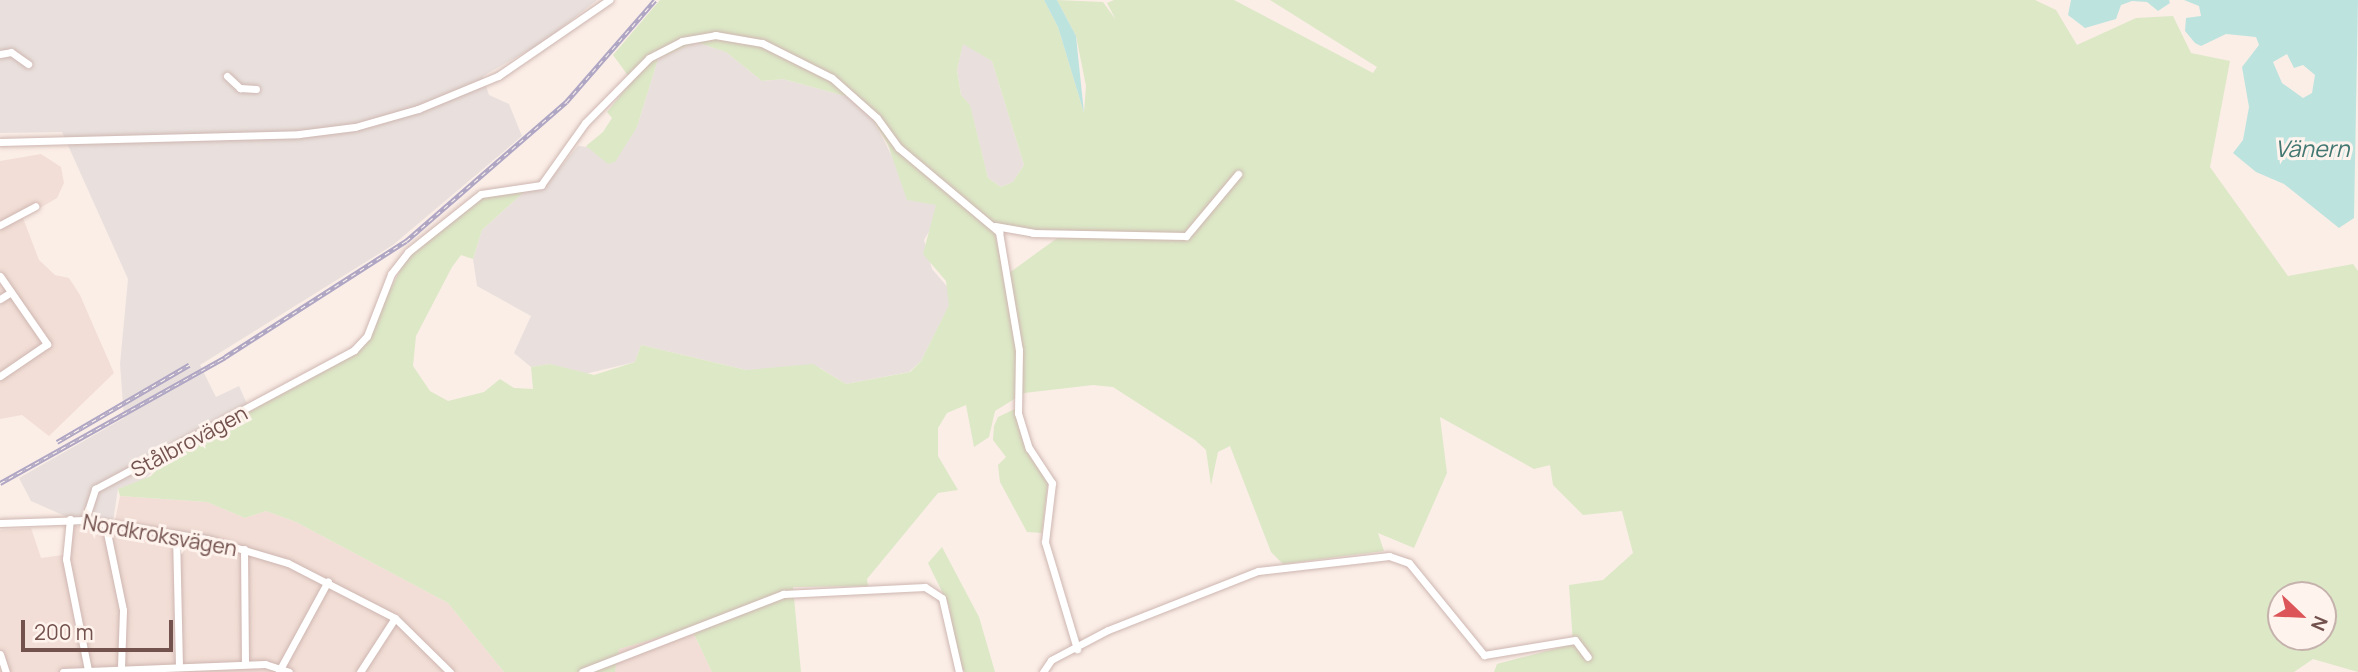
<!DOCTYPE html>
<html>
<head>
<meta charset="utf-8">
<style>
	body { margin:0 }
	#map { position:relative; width:2358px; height:672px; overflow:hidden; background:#fbeee7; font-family:Manrope,sans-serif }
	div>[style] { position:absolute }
	.residential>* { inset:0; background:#f2ded6 }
	.industrial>* { inset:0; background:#e9e0dd }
	.green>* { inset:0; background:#dce8c6 }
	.water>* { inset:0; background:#bde3df }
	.roads { filter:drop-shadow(0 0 2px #ceb6b1) drop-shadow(0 0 2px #ceb6b1) }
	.minor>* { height:7px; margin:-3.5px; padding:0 3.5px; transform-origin:3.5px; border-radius:3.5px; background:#fff }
	.rail>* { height:4.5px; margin-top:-2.25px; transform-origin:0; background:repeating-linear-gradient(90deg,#fef3ed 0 5px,#afa6c4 0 10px); box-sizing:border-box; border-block:2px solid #afa6c4 }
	span { translate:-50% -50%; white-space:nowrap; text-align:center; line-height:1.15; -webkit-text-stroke:6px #fef3ed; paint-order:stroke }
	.street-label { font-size:21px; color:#73514d }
	.water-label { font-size:23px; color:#427772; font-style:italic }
	.north { position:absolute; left:2267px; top:581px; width:70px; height:70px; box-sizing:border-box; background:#fef3ed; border:2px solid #c6b2ad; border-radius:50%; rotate:113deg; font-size:19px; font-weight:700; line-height:28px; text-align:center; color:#73514d }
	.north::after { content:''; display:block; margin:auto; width:24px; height:32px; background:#dc5558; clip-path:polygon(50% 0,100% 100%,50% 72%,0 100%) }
	.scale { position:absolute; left:21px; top:620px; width:152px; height:32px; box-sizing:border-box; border:4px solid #73514d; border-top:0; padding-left:9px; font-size:21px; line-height:24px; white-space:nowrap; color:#73514d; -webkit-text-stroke:5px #fef3ed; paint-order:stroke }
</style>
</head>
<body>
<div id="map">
	<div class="residential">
		<div style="clip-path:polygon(41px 154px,61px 167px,64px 183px,57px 198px,23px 218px,39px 260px,55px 275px,69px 278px,80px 295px,114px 373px,49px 436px,22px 415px,0 419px,0 161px)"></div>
		<div style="clip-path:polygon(120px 496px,207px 502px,245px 518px,266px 511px,296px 522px,448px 603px,504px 672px,0 672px,0 530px,31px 528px,41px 558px,70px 554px,73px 526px,113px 531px)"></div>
		<div style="clip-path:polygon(691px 628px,712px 672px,615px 672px,618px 649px)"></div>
	</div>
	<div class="industrial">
		<div style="clip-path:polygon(0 0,597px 0,545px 41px,483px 76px,489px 95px,509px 104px,522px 136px,393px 245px,200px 365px,216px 397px,239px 386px,248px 406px,166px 459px,140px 484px,118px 489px,113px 521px,65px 516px,31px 501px,19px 478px,124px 418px,120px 364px,128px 279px,62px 132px,0 133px)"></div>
		<div style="clip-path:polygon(696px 42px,726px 52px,762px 81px,783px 79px,849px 97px,872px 118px,894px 160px,926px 202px,936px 205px,936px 220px,924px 240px,932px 269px,951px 291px,949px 306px,921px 361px,909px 372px,846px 384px,820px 368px,746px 370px,641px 345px,635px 362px,581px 375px,550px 364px,531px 367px,514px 353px,531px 316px,477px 286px,473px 259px,482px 230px,525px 191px,544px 187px,578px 146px,620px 150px,637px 127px,658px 59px)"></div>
		<div style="clip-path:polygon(963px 43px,992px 61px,1024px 165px,1013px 182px,1001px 187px,988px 178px,970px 106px,961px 95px,957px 70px)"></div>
	</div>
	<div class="green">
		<div style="clip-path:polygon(evenodd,660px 0,1044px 0,1058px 27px,1084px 113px,1086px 86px,1076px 36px,1057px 0,1103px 2px,1116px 20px,1107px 3px,1114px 0,1234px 0,1373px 73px,1377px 67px,1270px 0,2035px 0,2056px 10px,2077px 45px,2136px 18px,2173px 16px,2191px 53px,2230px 61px,2210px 167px,2288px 276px,2353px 264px,2358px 271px,2358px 672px,2313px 659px,2294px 672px,1494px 672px,1497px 664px,1573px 644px,1569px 585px,1603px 580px,1633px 553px,1622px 511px,1583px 515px,1553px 485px,1550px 465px,1534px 469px,1440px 417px,1447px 473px,1414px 548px,1378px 533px,1384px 551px,1283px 564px,1271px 552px,1230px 446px,1218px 452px,1211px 485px,1206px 450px,1195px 440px,1113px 387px,1093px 385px,1024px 393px,995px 411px,989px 437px,974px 447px,966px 405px,947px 413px,938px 428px,938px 456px,958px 490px,938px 493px,867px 579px,868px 586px,793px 587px,801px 672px,712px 672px,691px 628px,619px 649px,615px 672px,504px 672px,448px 603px,296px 522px,266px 511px,245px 518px,207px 502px,120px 496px,118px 489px,151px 476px,166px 459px,357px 351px,410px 252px,476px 200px,507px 189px,525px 191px,482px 230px,473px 259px,461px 255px,452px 267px,416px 336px,413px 366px,430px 391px,448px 401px,484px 392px,500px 379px,514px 388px,533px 389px,531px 367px,550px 364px,594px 375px,635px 362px,641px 345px,746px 370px,813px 364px,846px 384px,910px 372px,921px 361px,949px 305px,946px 281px,923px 254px,936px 205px,907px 200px,888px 145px,872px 118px,849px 97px,783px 79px,762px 81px,726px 52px,696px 42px,658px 59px,637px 127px,615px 162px,608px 164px,586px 146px,603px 132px,612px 118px,607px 112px,632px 81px,613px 55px,660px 0,963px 44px,992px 61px,1024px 165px,1013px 182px,1001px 187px,988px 178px,970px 105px,961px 95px,957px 70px,963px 44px,660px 0,1006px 229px,1024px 236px,1060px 236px,1005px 276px,994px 230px,1006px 229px,660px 0,2281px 595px,2323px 595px,2323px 637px,2281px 637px,2281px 595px)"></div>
		<div style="clip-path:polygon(1017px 408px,1028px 450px,1048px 482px,1042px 533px,1027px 532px,1000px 482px,998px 465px,1006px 457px,993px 440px,994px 426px,998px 417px)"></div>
		<div style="clip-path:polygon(942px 547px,979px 617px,995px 672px,965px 672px,957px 661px,949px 606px,928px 563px)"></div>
	</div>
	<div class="water">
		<div style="clip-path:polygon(1044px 0,1057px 0,1076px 36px,1084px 113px,1058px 27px)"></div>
		<div style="clip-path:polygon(2071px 0,2169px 0,2170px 3px,2158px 11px,2147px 2px,2132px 1px,2121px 5px,2116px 19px,2085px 28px,2068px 15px)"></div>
		<div style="clip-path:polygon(evenodd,2184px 0,2358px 0,2354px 218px,2339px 228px,2284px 184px,2256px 172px,2233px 153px,2243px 140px,2249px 107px,2242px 67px,2259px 45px,2256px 37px,2226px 34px,2201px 46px,2195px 43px,2185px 31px,2186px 18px,2201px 16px,2199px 6px,2184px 0,2287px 54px,2294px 68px,2303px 65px,2315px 75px,2312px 93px,2303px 98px,2282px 83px,2273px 62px,2287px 54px)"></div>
	</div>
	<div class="roads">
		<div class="minor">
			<div style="left:0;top:54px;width:11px;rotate:-10deg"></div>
			<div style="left:11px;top:52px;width:21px;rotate:35deg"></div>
			<div style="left:227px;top:76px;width:18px;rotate:43deg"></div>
			<div style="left:240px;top:88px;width:16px;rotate:4deg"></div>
			<div style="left:0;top:142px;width:299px;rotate:-1.5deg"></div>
			<div style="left:299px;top:134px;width:56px;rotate:-7.1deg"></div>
			<div style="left:355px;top:127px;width:66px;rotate:-15.9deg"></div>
			<div style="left:418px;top:109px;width:87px;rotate:-22.4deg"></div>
			<div style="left:498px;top:76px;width:135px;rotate:-34.4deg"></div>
			<div style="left:0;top:225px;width:40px;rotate:-28deg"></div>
			<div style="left:995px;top:226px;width:39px;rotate:10deg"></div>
			<div style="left:1033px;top:233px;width:153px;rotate:1.1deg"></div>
			<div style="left:1186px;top:236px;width:81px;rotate:-50deg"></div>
			<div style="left:0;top:276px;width:83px;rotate:55.3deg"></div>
			<div style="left:47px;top:344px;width:57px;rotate:145.8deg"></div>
			<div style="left:0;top:299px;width:13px;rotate:-32deg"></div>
			<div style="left:70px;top:519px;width:40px;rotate:95.7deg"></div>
			<div style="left:66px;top:559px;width:113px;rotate:78.8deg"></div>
			<div style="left:85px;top:520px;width:33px;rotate:-72deg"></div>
			<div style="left:95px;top:489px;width:294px;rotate:-28.2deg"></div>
			<div style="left:354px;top:350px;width:19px;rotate:-47deg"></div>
			<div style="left:367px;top:336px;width:66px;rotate:-68.8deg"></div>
			<div style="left:391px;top:274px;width:28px;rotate:-52deg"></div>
			<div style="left:408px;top:252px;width:93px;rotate:-38.5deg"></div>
			<div style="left:481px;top:194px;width:61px;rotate:-8.5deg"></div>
			<div style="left:541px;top:185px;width:76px;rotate:-54.6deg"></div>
			<div style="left:585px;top:123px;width:91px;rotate:-45.4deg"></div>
			<div style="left:649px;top:58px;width:37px;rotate:-27deg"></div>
			<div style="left:682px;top:41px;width:34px;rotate:-10deg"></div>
			<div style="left:715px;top:35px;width:48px;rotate:9.7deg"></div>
			<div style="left:762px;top:43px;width:78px;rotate:26.6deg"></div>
			<div style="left:832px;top:78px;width:60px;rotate:41.6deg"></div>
			<div style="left:877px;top:118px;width:37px;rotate:54deg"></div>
			<div style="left:899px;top:148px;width:131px;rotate:40deg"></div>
			<div style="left:999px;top:232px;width:120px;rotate:80.4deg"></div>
			<div style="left:1019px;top:350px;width:63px;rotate:90.9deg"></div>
			<div style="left:1018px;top:413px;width:37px;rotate:73deg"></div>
			<div style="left:1029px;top:448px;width:42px;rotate:56.7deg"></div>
			<div style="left:1052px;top:483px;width:59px;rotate:96.8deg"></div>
			<div style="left:1045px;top:542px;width:112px;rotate:73.3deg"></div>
			<div style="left:0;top:523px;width:85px;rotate:-2deg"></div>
			<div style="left:85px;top:520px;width:123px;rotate:8.9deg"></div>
			<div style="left:207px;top:539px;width:84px;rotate:16.5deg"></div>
			<div style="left:288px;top:563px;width:120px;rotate:27.2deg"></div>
			<div style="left:395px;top:618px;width:77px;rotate:44.5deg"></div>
			<div style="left:105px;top:523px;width:89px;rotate:78.3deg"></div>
			<div style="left:123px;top:610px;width:58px;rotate:92deg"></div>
			<div style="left:176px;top:534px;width:132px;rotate:88.7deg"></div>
			<div style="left:244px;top:549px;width:115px;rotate:89.5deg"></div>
			<div style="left:0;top:654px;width:19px;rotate:72deg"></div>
			<div style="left:279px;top:671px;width:102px;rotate:-61.4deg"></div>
			<div style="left:63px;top:672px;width:202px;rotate:-2.3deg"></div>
			<div style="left:265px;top:664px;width:25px;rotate:18deg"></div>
			<div style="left:360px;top:672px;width:64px;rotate:-57.1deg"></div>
			<div style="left:582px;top:672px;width:216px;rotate:-21.2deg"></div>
			<div style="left:783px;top:594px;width:142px;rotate:-2.8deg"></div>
			<div style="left:925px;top:587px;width:20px;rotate:33deg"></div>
			<div style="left:942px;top:598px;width:76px;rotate:77.1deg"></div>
			<div style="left:1043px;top:672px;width:14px;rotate:-56deg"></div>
			<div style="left:1051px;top:660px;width:64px;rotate:-27.8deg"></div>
			<div style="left:1108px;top:630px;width:161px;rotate:-21.5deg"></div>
			<div style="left:1258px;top:571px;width:132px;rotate:-6.5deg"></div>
			<div style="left:1389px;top:556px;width:21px;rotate:19deg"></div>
			<div style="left:1409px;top:563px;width:119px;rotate:50.8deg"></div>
			<div style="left:1484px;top:655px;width:92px;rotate:-9.4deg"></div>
			<div style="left:1575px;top:640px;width:21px;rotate:53deg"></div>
		</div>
	</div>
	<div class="rail">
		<div style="left:57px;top:442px;width:153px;rotate:-30.3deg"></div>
		<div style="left:0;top:483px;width:258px;rotate:-29.2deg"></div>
		<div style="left:225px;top:357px;width:215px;rotate:-32.7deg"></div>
		<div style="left:406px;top:241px;width:212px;rotate:-41deg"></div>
		<div style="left:566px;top:102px;width:135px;rotate:-48.9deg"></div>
	</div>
	<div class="street-label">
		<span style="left:189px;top:441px;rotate:-28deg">Stålbrovägen</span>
		<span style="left:160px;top:535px;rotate:10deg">Nordkroksvägen</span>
	</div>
	<div class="water-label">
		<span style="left:2312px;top:148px">Vänern</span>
	</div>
	<div class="north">N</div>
	<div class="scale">200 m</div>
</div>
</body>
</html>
